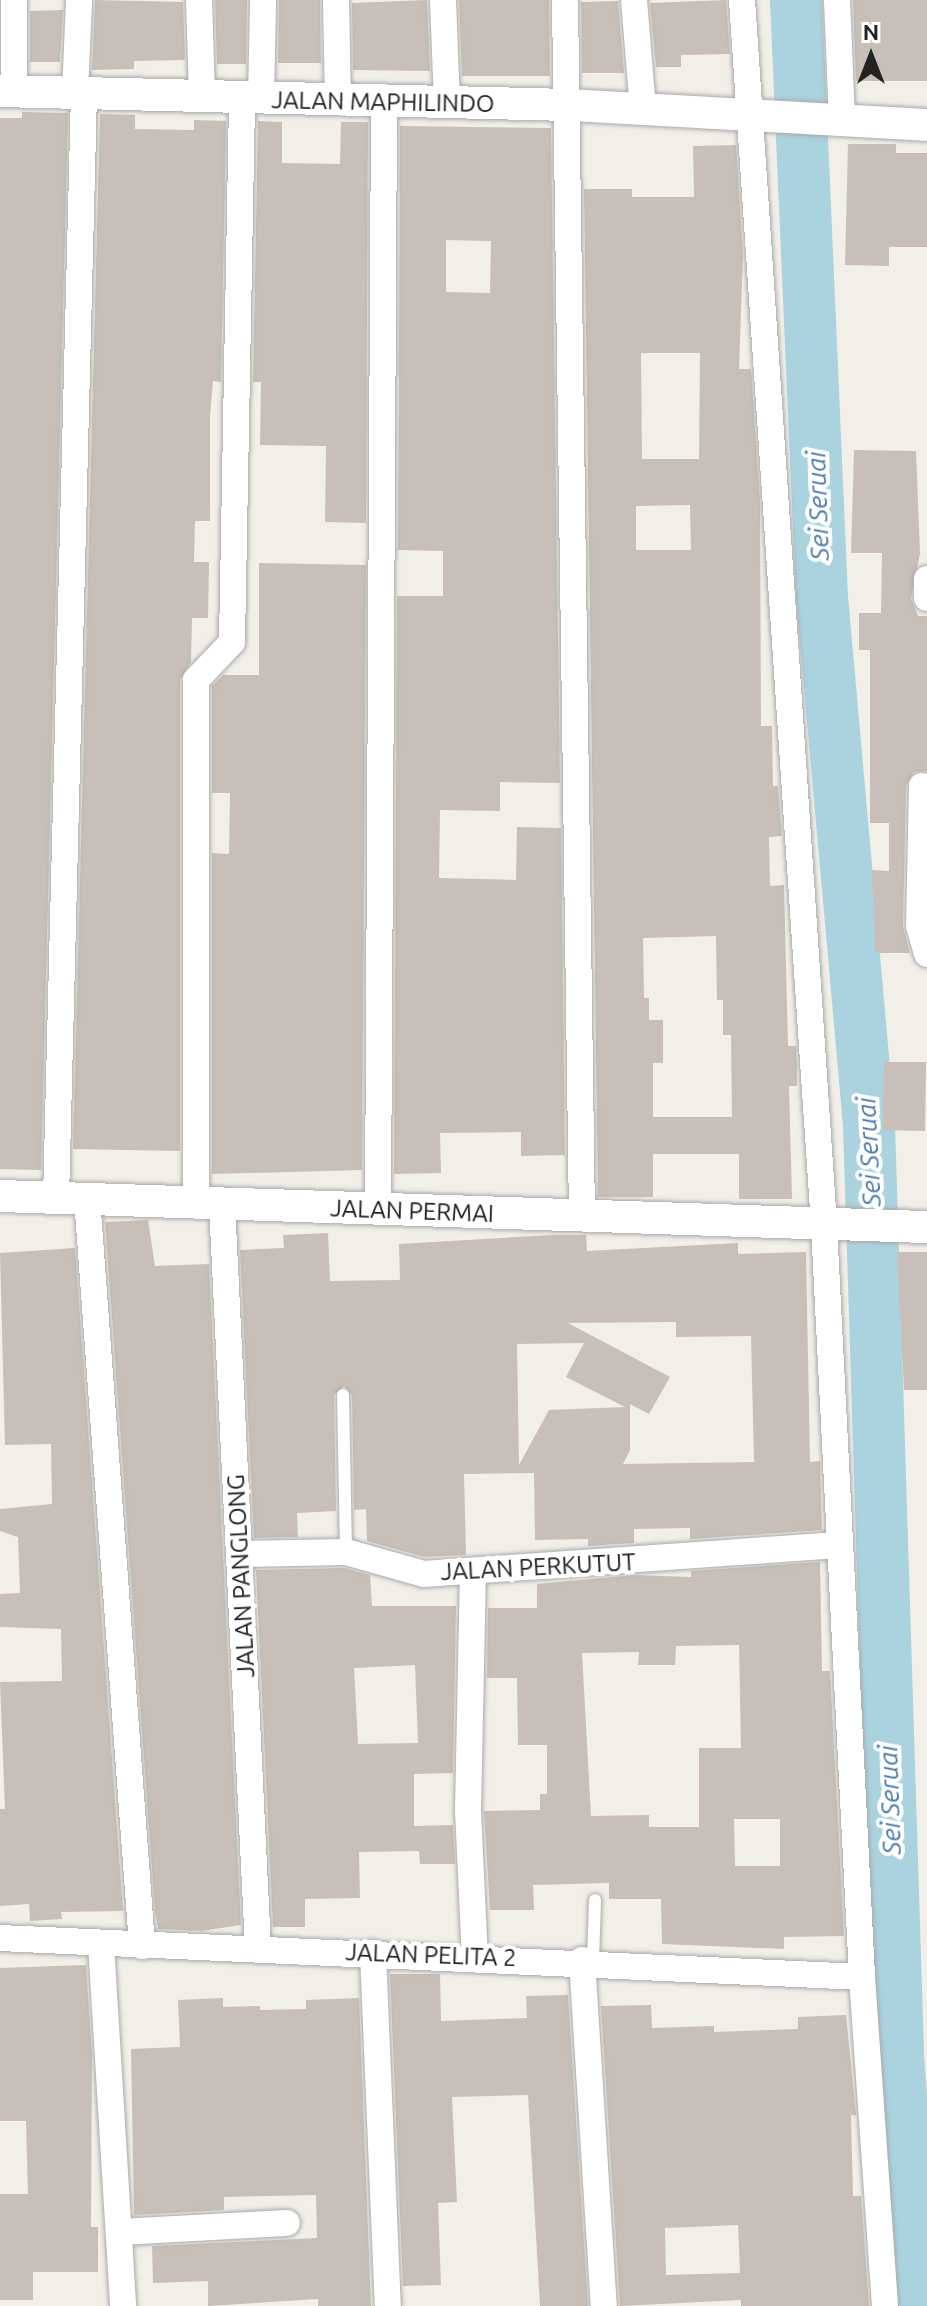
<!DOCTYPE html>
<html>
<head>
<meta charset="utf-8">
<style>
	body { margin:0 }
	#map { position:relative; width:927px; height:2306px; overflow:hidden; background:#f2efe9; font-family:Ubuntu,sans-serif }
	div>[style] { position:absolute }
	.river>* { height:52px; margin:-26px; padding:0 26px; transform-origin:26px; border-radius:26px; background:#aad3df }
	.building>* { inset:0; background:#c7bfb8 }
	.roads { filter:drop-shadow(0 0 2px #a9a9a9) drop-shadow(0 0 2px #a9a9a9) }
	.service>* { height:12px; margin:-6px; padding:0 6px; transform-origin:6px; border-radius:6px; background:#fff }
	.minor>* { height:26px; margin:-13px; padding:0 13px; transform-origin:13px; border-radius:13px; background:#fff }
	.tertiary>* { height:32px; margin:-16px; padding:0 16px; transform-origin:16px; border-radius:16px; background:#fff }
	span { translate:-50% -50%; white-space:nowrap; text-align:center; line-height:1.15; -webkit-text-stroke:8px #fff; paint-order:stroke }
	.street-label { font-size:24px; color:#222 }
	.water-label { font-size:26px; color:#4a7aab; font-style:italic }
	.north { position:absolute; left:831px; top:16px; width:80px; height:80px; -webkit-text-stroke:6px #fff; paint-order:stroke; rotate:0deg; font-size:22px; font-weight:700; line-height:32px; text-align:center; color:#222 }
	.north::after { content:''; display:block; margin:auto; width:28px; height:36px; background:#222; clip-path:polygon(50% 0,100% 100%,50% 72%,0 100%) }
</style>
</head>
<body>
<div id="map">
	<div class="river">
		<div style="left:796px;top:0;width:598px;rotate:87.51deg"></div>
		<div style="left:822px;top:597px;width:530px;rotate:84.91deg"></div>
		<div style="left:869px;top:1125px;width:930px;rotate:88.21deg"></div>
		<div style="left:898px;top:2055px;width:252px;rotate:85.7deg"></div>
	</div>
	<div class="building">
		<div style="clip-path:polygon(95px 0,183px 2px,185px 60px,134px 61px,134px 69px,92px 70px)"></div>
		<div style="clip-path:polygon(215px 0,247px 0,246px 64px,217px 64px)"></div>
		<div style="clip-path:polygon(279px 0,320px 0,321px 63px,278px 63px)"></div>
		<div style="clip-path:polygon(427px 0,430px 71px,353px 70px,352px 3px)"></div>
		<div style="clip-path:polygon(459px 0,549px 0,550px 76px,462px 76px)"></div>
		<div style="clip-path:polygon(726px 0,730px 54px,681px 55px,681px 67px,656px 67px,650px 3px)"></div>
		<div style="clip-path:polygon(853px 0,927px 0,927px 81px,856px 81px)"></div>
		<div style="clip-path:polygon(618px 1px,624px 73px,582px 73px,581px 2px)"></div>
		<div style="clip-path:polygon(63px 10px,60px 62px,30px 62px,30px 11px)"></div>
		<div style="clip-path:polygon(22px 112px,68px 113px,41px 1170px,0 1169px,0 118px,22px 118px)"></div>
		<div style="clip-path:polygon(100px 114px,135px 115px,135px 129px,194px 130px,194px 120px,226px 121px,221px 382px,213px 381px,210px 416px,210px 521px,195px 521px,194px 562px,209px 562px,208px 618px,192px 618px,191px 662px,180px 680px,180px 1151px,73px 1149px)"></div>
		<div style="clip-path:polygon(258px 121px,282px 122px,282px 163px,340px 164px,341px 122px,368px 122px,366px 523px,325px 522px,326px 446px,260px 445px,261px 382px,253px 382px)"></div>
		<div style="clip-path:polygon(evenodd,400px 126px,551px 128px,560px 783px,500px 782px,500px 811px,440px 810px,439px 878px,516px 880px,517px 827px,561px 828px,565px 1155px,521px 1156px,521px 1132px,440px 1133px,441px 1173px,394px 1174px,397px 596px,443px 596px,443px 551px,398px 550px,400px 126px,446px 240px,491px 241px,490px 293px,446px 292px,446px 240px)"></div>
		<div style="clip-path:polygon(848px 144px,896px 144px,896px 153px,927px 153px,927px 247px,889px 247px,889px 266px,845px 265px)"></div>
		<div style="clip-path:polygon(evenodd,736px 145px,743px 254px,739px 369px,751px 369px,760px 502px,761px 726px,772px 726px,773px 786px,778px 786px,782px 836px,769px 837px,770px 886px,784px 885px,788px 1046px,796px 1046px,797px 1063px,797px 1086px,789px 1086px,792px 1199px,739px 1199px,739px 1154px,653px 1154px,653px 1197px,598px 1197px,584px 189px,632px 189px,632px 197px,694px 197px,693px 146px,736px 145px,641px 353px,700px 353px,699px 459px,642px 459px,641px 353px,736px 145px,690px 505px,691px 550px,636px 550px,636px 506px,690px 505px,736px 145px,716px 936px,717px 1000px,723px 1000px,723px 1035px,731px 1035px,732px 1117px,653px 1117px,653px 1063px,663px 1063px,663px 1020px,649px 1020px,649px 998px,644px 998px,643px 938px,716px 936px)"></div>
		<div style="clip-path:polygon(854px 450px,916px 451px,920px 554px,911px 598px,918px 616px,927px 616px,927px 771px,914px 772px,906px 786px,903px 926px,910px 953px,875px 953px,872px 870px,889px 871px,889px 823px,870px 823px,870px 650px,859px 650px,859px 613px,881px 613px,882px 553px,851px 553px)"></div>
		<div style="clip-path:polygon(259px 563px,366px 565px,362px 1170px,212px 1174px,212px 853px,229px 854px,230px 793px,212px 793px,212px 686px,223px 675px,259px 675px)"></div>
		<div style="clip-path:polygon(884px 1062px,926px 1062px,925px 1131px,883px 1130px)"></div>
		<div style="clip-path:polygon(148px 1220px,155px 1266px,209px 1264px,241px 1925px,201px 1931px,158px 1929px,155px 1910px,105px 1222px)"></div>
		<div style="clip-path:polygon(evenodd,328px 1233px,330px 1281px,400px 1280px,399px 1244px,552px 1235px,586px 1235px,587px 1251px,738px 1243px,738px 1254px,806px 1252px,810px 1462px,820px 1461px,822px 1530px,690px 1539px,690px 1528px,634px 1529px,634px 1543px,588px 1546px,588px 1539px,535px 1540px,534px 1473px,464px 1474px,466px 1555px,424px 1557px,367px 1541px,366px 1509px,354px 1510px,352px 1395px,344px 1386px,334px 1395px,336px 1511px,297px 1513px,298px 1537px,254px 1538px,240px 1250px,284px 1248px,283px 1235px,328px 1233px,676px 1322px,676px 1337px,751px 1336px,754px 1462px,623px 1464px,630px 1450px,630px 1404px,649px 1414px,670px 1377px,568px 1323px,676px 1322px,328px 1233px,584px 1343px,566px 1377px,625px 1407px,549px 1410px,519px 1465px,517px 1344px,584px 1343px)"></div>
		<div style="clip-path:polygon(75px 1248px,123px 1911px,61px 1912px,62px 1919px,30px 1921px,29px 1904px,0 1906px,0 1809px,5px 1809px,0 1682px,62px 1681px,61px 1629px,0 1627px,0 1594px,20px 1593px,18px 1537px,0 1531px,0 1509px,52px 1504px,51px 1444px,5px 1445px,0 1253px)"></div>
		<div style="clip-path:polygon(897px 1252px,927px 1252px,927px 1390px,904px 1390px)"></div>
		<div style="clip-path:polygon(evenodd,820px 1562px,822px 1671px,830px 1671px,844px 1936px,784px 1937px,784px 1949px,662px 1944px,661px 1899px,609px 1899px,609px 1883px,533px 1885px,534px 1910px,490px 1910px,484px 1811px,540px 1810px,540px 1794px,547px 1794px,547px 1745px,518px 1745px,517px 1678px,487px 1678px,488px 1608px,537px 1608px,537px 1584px,635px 1575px,691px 1577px,691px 1571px,820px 1562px,739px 1645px,741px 1748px,699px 1748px,699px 1827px,649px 1827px,649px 1815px,591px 1816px,582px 1653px,639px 1652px,638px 1665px,675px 1665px,676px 1646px,739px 1645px,820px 1562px,734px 1819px,780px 1819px,780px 1866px,735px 1866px,734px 1819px)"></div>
		<div style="clip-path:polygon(evenodd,344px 1568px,370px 1575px,372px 1606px,456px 1606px,453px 1773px,414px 1774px,414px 1826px,453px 1825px,455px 1864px,420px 1864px,419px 1851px,359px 1852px,360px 1898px,305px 1899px,305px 1927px,273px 1927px,256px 1570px,344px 1568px,415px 1665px,418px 1743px,358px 1744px,354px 1668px,415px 1665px)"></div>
		<div style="clip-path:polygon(86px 1965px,92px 2055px,91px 2227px,98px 2227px,98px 2272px,33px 2272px,33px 2300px,0 2300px,0 2194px,28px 2194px,26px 2121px,0 2121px,0 1968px)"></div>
		<div style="clip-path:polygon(390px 1974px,440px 1974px,441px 2021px,527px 2018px,526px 1996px,568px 1995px,588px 2306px,540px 2306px,528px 2095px,452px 2097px,457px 2202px,438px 2203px,441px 2285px,403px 2286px)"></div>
		<div style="clip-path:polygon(223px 1998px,223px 2007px,260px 2006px,260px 2010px,306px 2009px,306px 2000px,359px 1998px,371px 2306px,318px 2306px,318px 2299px,208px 2306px,208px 2281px,153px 2283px,152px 2246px,317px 2238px,316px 2195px,224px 2197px,224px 2210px,134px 2215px,131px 2049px,180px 2047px,178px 2000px)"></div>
		<div style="clip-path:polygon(evenodd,651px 2005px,652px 2028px,714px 2026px,714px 2032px,798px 2029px,798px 2017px,846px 2015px,856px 2115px,851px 2115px,853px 2196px,861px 2196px,869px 2306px,741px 2306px,741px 2300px,620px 2306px,601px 2006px,651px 2005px,738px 2225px,740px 2273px,666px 2275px,665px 2228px,738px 2225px)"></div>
	</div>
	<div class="roads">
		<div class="service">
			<div style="left:343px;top:1395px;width:157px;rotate:88.9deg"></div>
			<div style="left:593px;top:1961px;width:61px;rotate:-88.1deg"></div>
		</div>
		<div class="minor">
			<div style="left:199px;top:0;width:97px;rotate:88.2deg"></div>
			<div style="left:336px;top:0;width:102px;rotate:88.9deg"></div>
			<div style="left:443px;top:0;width:105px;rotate:87.8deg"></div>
			<div style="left:565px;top:0;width:1216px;rotate:89.2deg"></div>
			<div style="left:634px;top:0;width:110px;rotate:85.3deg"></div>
			<div style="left:742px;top:0;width:1229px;rotate:86.17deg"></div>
			<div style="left:824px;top:1226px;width:752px;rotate:87.1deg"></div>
			<div style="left:862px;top:1977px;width:330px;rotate:86deg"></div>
			<div style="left:837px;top:0;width:119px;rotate:87.6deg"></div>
			<div style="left:14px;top:91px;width:91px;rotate:-90deg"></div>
			<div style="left:75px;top:93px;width:93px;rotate:-87.5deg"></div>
			<div style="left:261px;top:99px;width:99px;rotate:-88.8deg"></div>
			<div style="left:927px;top:579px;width:19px;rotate:90deg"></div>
			<div style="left:922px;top:786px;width:140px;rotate:91.2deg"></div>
			<div style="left:919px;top:926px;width:29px;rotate:74deg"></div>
			<div style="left:87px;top:1198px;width:750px;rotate:85.79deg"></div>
			<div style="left:56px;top:1199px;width:1105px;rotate:-88.55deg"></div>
			<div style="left:196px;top:1202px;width:522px;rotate:-90deg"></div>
			<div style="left:196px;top:680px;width:52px;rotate:-46.5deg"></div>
			<div style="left:232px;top:642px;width:543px;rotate:-88.94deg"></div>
			<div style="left:222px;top:1204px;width:745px;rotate:87.23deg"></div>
			<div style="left:378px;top:1210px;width:1107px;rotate:-89.69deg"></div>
			<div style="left:241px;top:1554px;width:105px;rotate:-1.1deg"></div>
			<div style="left:346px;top:1552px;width:81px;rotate:15.8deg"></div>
			<div style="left:424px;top:1574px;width:415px;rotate:-4deg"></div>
			<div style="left:473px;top:1571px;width:240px;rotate:91.2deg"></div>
			<div style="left:468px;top:1811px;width:146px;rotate:87.3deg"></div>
			<div style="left:0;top:1938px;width:863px;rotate:2.59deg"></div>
			<div style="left:101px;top:1944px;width:363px;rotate:86.5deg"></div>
			<div style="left:373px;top:1953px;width:353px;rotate:87.6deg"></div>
			<div style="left:582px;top:1960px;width:347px;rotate:86.4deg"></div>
			<div style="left:119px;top:2232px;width:168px;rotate:-3.1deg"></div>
		</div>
		<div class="tertiary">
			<div style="left:0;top:91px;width:570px;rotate:1.41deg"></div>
			<div style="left:570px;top:105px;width:358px;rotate:3.2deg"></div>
			<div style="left:0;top:1196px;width:928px;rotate:1.92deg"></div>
		</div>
	</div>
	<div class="street-label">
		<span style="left:383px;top:102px;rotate:1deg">JALAN MAPHILINDO</span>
		<span style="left:412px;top:1211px;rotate:2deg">JALAN PERMAI</span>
		<span style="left:538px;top:1567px;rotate:-3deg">JALAN PERKUTUT</span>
		<span style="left:241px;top:1576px;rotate:-93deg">JALAN PANGLONG</span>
		<span style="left:431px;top:1955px;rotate:2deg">JALAN PELITA 2</span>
	</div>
	<div class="water-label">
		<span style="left:818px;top:506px;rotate:-92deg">Sei Seruai</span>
		<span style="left:869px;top:1152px;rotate:-93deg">Sei Seruai</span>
		<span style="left:890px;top:1800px;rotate:-92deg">Sei Seruai</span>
	</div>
	<div class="north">N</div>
</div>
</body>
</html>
